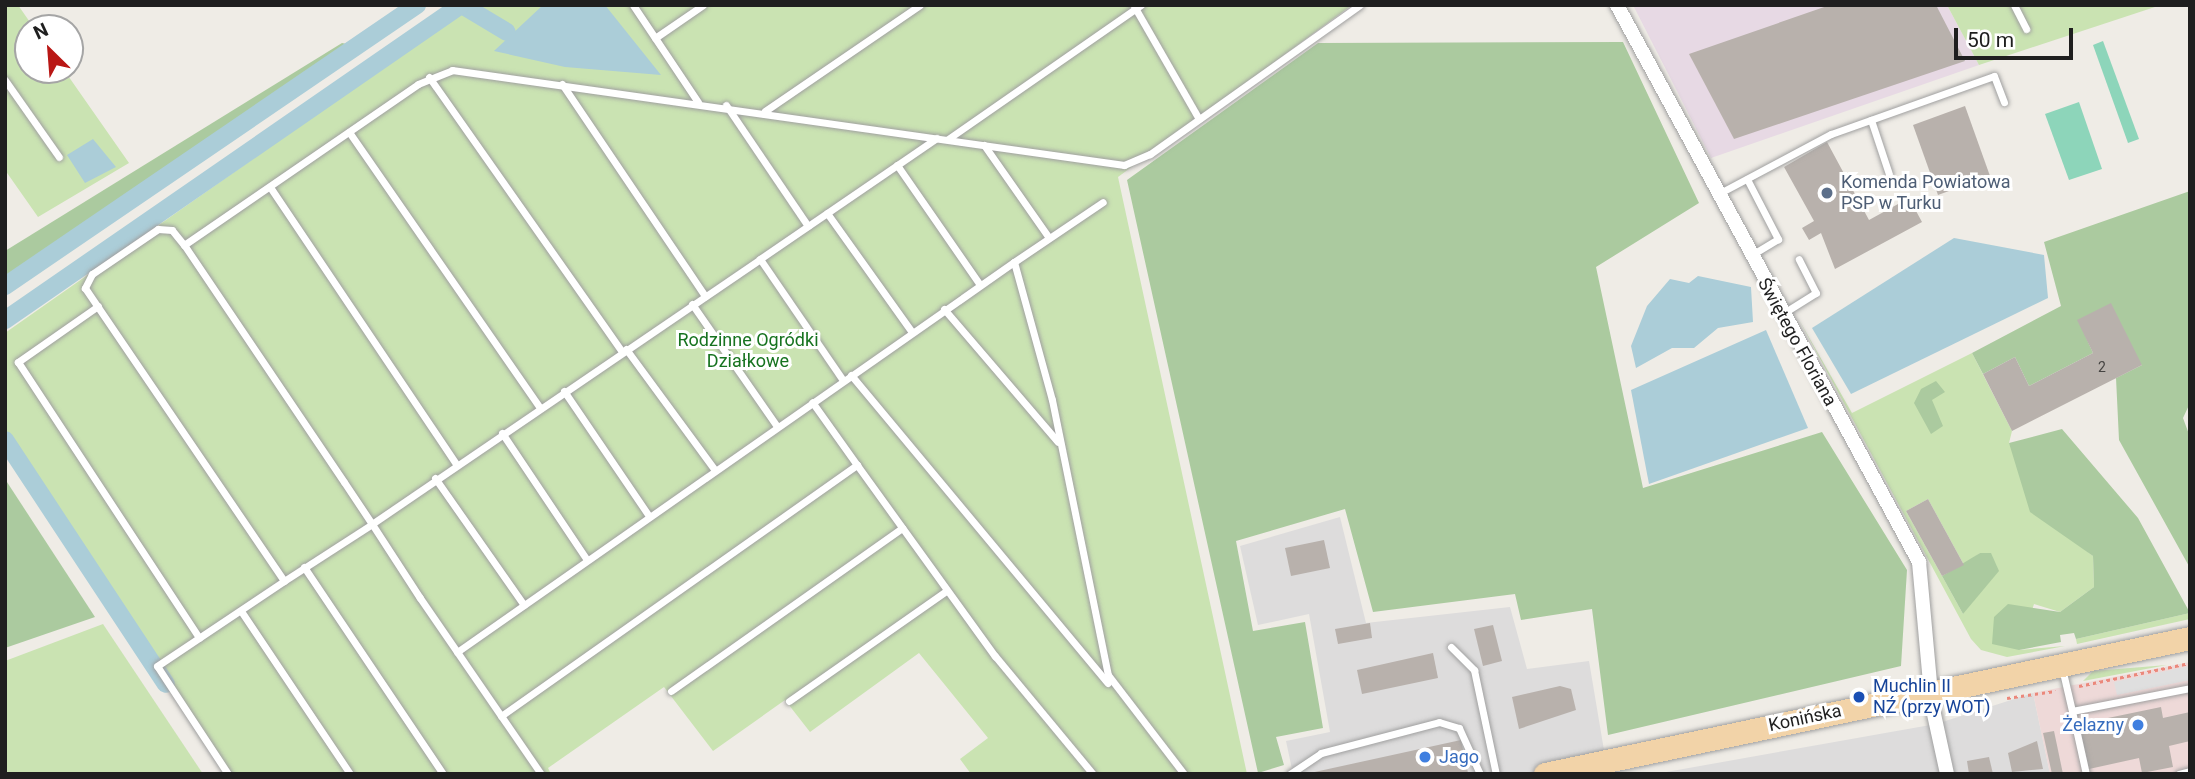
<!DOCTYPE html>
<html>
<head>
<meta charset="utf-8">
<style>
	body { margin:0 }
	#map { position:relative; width:2195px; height:779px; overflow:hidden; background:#efece6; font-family:Roboto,sans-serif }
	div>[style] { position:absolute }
	.residential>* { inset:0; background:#dddcdc }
	.commercial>* { inset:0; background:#eed9d8 }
	.industrial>* { inset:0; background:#e7d9e4 }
	.grass>* { inset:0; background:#cae3b2 }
	.forest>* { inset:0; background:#abca9f }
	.pitch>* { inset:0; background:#8dd5ba }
	.parking>* { inset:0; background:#dfdfdf }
	.water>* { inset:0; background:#abcdd8 }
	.canal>* { height:18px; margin:-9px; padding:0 9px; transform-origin:9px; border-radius:9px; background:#abcdd8 }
	.building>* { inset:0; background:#b8b1ac }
	.path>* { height:2.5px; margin-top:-1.25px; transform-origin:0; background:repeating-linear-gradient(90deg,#eb887b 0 3.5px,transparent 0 7px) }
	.roads { filter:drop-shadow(0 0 2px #a0a0a0) drop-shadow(0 0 2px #a0a0a0) }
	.lane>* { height:7px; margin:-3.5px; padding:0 3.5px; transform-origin:3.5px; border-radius:3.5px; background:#fff }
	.street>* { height:14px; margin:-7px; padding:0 7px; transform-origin:7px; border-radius:7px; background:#fff }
	.primary>* { height:23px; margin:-11.5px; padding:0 11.5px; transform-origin:11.5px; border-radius:11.5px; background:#f2d3a8 }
	.dots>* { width:19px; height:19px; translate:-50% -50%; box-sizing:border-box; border:4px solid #fff; border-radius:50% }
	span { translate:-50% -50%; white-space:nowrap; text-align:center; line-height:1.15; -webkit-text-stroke:6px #fff; paint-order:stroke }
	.number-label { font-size:14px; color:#454442 }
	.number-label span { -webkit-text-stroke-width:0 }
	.service-label { font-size:18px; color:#4e5e75 }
	.left { translate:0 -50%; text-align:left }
	.park-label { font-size:18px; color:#177320 }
	.street-label { font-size:18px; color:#1f1f1f }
	.transit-label { font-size:18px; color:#164399 }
	.shop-label { font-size:18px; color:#366cbe }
	.right { translate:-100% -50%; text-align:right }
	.frame { position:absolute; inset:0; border:7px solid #1f1f1f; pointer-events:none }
	.north { position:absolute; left:14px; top:14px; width:70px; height:70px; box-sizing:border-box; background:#fff; border:2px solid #a5a5a5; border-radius:50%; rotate:335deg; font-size:19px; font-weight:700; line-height:28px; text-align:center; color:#1f1f1f }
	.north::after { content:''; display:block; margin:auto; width:24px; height:32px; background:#b91715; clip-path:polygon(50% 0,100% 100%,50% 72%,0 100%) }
	.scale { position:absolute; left:1954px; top:28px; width:119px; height:32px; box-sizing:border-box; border:4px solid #1f1f1f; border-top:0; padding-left:9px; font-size:21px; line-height:24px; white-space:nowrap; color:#1f1f1f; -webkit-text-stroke:5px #fff; paint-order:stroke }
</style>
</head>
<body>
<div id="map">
	<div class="residential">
		<div style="clip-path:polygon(1340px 517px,1366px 623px,1510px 607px,1527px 669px,1589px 661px,1608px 774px,1293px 774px,1286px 741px,1330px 732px,1309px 614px,1258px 625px,1240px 546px)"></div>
		<div style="clip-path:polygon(2033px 693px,2050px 774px,1655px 774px,1936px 724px)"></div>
	</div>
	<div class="commercial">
		<div style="clip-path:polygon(2190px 662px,2190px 774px,2050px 774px,2033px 693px)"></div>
	</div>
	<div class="industrial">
		<div style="clip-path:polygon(1633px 5px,1947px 5px,1979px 65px,1711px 158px)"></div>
	</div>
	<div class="grass">
		<div style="clip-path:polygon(5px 5px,18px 5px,34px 28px,28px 28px,28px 70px,64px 70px,129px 163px,38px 217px,5px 170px)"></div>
		<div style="clip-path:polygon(472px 5px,1352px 5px,1118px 177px,1247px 774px,971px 774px,960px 759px,988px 738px,919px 653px,810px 732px,785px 700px,713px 751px,664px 687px,548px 768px,551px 774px,228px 774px,5px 429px,5px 333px)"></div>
		<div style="clip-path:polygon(1947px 5px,2161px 5px,1979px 65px)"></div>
		<div style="clip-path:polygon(evenodd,1798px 318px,1852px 413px,1972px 353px,2012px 431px,2009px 443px,2066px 535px,2093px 556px,2094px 587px,2060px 612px,2034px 604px,2019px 650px,2065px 646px,2007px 657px,1981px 650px,1971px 639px,1798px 318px,1928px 499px,1964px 565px,1980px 553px,1963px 614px,1906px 511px,1928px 499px)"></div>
		<div style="clip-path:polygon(2190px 613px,2190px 619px,2077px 644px,2076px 639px)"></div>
		<div style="clip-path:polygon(103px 624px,203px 774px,5px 774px,5px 661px)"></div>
		<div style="clip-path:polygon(2167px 665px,2083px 681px,2093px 671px)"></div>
	</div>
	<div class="forest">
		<div style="clip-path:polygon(1623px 42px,1699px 203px,1596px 267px,1643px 488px,1822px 432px,1907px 570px,1901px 666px,1608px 735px,1592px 609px,1521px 620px,1515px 594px,1373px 612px,1345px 509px,1236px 541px,1253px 631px,1305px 622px,1323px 728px,1276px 737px,1284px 765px,1258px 773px,1127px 180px,1318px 43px)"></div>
		<div style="clip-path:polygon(342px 43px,366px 48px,5px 290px,5px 251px)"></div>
		<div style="clip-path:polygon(2190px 191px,2190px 403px,2183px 418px,2190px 437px,2190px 568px,2119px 440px,2116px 378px,2142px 365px,2084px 333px,2093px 353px,2029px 386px,2015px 357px,1983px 374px,1972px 353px,2061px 306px,2044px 242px)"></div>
		<div style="clip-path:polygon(1936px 381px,1945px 392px,1932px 400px,1943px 426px,1931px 434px,1914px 403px,1921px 389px)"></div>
		<div style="clip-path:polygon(2062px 429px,2138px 518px,2190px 613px,2076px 639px,2074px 633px,2060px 635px,2061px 642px,2019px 650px,1992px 644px,1994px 617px,2008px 604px,2060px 612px,2094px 587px,2093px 556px,2030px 512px,2009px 443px)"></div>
		<div style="clip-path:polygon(5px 479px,95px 617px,5px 648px)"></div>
		<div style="clip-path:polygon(1980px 553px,1991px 553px,1999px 571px,1963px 614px,1942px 576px)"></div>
	</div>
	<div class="pitch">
		<div style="clip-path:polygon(2103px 41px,2139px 139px,2128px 143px,2093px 45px)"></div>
		<div style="clip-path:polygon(2079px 102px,2102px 169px,2069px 180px,2045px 114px)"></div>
	</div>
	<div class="parking">
		<div style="clip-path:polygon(2190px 666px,2190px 680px,2117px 695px,2114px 682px)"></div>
	</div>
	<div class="water">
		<div style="clip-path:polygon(543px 5px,605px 5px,661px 75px,565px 67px,494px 51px)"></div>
		<div style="clip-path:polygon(93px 139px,116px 167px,85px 183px,67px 155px)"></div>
		<div style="clip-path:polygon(1954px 238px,2044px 255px,2048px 298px,1851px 394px,1812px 328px)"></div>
		<div style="clip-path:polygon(1698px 276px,1751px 287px,1753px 322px,1718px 328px,1694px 348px,1672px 348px,1636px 368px,1631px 346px,1647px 306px,1670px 279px,1689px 283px)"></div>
		<div style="clip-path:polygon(1766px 330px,1808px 428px,1649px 484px,1631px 390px)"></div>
	</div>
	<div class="canal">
		<div style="left:462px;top:5px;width:52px;rotate:31deg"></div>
		<div style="left:5px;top:286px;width:499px;rotate:-34.3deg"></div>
		<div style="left:5px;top:320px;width:554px;rotate:-34.64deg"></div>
		<div style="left:5px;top:440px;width:292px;rotate:56.6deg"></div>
	</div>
	<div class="building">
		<div style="clip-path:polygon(1830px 5px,1936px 5px,1965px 61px,1734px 139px,1689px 54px)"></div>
		<div style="clip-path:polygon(1965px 106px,1990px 176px,1938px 195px,1913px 125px)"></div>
		<div style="clip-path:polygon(1827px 142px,1869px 220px,1909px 198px,1922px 222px,1835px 269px,1821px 233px,1809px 240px,1802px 228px,1814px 221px,1784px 167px)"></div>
		<div style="clip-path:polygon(2111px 303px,2142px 365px,2012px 431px,1983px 374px,2015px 357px,2029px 386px,2093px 353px,2077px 320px)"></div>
		<div style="clip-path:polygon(1928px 499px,1964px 565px,1942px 576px,1906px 511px)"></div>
		<div style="clip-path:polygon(1324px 540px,1330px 568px,1291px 576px,1285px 548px)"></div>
		<div style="clip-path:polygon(1370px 623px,1372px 638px,1338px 644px,1335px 629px)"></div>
		<div style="clip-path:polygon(1493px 625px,1502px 661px,1483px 666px,1474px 629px)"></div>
		<div style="clip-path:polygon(1433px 653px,1438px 678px,1362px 694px,1357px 670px)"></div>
		<div style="clip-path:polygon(1560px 686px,1571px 689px,1576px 710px,1519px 729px,1512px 697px)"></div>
		<div style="clip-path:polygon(2161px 707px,2163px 718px,2190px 712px,2190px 741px,2169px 746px,2173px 767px,2142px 773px,2139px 758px,2089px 769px,2079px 724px)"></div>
		<div style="clip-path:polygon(2054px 731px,2063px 774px,2052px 774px,2043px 733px)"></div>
		<div style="clip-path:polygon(1461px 740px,1468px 773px,1311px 774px,1310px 773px)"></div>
		<div style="clip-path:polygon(2037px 741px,2043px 769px,2012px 772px,2008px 753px)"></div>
		<div style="clip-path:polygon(1989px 757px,1993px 774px,1969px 774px,1967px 761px)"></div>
	</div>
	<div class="path">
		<div style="left:2079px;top:686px;width:113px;rotate:-11.7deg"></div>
		<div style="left:2007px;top:698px;width:49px;rotate:-8.3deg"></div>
	</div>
	<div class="roads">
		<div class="lane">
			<div style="left:633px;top:5px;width:117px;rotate:56.2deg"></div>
			<div style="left:2014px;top:5px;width:27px;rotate:63deg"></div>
			<div style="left:1134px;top:6px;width:130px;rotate:60.1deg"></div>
			<div style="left:655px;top:38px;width:58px;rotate:-34.5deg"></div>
			<div style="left:429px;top:77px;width:336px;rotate:54.9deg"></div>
			<div style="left:5px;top:80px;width:94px;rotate:55deg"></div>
			<div style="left:562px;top:84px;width:256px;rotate:56deg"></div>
			<div style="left:726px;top:105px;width:146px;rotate:55.9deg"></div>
			<div style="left:765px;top:111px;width:188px;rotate:-34.4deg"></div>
			<div style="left:1871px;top:120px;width:57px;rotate:71.6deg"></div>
			<div style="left:349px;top:132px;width:336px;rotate:55.3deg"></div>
			<div style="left:948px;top:139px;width:235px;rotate:-34.8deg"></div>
			<div style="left:984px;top:145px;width:113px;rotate:55deg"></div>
			<div style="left:897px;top:165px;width:146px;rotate:55.3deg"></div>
			<div style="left:1747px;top:179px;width:68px;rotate:62.7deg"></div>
			<div style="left:1778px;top:239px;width:31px;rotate:149deg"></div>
			<div style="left:270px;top:187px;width:334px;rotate:56.1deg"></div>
			<div style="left:1718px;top:194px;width:128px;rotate:-28deg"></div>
			<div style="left:1831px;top:134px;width:173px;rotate:-19.6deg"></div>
			<div style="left:1994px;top:76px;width:28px;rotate:69deg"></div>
			<div style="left:827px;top:213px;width:146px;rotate:54.5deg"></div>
			<div style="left:184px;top:245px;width:284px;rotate:-34.5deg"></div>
			<div style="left:418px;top:84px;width:37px;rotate:-22deg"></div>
			<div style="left:452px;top:70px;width:679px;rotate:8.05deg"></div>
			<div style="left:1124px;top:165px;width:28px;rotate:-23deg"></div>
			<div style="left:1150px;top:154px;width:257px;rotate:-35.4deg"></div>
			<div style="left:760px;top:259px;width:214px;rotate:-34.4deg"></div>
			<div style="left:1014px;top:262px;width:107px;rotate:-34deg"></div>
			<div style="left:692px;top:304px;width:147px;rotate:55.2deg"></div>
			<div style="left:98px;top:306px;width:98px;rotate:145deg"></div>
			<div style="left:18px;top:362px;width:330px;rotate:56.7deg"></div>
			<div style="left:944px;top:309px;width:175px;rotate:49.4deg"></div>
			<div style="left:1782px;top:314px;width:40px;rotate:-32deg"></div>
			<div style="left:1816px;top:293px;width:38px;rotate:-117deg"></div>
			<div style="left:626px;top:349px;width:149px;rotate:53.7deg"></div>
			<div style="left:851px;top:375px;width:401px;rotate:50.2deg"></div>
			<div style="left:564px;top:391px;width:151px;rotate:55.8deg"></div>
			<div style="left:502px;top:433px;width:153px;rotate:56.2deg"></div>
			<div style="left:857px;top:465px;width:236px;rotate:54.2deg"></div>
			<div style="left:995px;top:656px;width:153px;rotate:50.3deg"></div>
			<div style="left:435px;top:478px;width:155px;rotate:55deg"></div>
			<div style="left:304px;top:567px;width:249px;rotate:56.1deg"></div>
			<div style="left:241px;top:611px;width:196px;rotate:56.2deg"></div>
			<div style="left:1451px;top:647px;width:33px;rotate:45deg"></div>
			<div style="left:1474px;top:670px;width:106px;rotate:78.1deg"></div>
			<div style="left:457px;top:652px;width:680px;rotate:-35deg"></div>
			<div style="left:1014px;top:262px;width:143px;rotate:74.6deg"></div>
			<div style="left:1052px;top:400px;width:281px;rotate:78.5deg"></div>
			<div style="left:1108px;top:675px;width:125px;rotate:52.5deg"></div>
			<div style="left:2062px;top:668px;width:44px;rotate:76.9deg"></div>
			<div style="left:2072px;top:711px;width:120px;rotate:-11deg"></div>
			<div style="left:671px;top:691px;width:283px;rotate:-35.2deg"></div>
			<div style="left:789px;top:701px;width:192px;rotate:-35deg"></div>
			<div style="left:2072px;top:711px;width:65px;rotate:77.5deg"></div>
			<div style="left:501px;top:716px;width:436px;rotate:-35.2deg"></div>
			<div style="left:857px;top:465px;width:77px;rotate:-125.5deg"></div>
			<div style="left:228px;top:774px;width:129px;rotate:-123.3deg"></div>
			<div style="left:157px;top:666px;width:153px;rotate:-33.8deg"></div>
			<div style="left:541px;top:774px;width:214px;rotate:-124.5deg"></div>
			<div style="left:420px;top:598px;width:88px;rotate:-123deg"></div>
			<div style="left:372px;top:524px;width:50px;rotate:-123.7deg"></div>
			<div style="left:344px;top:482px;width:286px;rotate:-124deg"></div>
			<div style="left:184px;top:245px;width:19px;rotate:-129deg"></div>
			<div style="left:172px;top:230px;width:14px;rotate:-176deg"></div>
			<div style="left:158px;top:229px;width:80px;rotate:145.7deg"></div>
			<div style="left:92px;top:274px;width:16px;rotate:117deg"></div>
			<div style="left:85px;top:288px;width:354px;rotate:55.8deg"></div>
			<div style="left:284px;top:581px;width:105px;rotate:-32.9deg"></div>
			<div style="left:372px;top:524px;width:470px;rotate:-34.3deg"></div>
			<div style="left:760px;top:259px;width:147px;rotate:55.6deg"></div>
			<div style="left:1290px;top:774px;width:37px;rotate:-34deg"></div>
			<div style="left:1321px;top:753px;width:122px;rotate:-14.7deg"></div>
			<div style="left:1439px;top:722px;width:21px;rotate:17deg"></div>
			<div style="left:1459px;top:728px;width:51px;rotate:65.5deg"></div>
			<div style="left:2179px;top:774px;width:11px;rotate:-15deg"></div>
		</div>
		<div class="street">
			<div style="left:1617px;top:5px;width:634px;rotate:61.53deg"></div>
			<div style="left:1919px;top:562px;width:144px;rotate:84.8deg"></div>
			<div style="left:1932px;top:705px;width:71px;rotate:77.7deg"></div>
		</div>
		<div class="primary">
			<div style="left:1545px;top:774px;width:659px;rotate:-11.91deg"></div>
		</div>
	</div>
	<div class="dots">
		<div style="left:1827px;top:193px;background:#5c6f8a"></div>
		<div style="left:1859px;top:697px;background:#1a4fb4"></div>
		<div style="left:2138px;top:725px;background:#3f7fe0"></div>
		<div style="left:1425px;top:757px;background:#3f7fe0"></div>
	</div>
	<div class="number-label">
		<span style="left:2102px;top:367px">2</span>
	</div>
	<div class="service-label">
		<span class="left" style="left:1841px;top:193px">Komenda Powiatowa<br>PSP w Turku</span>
	</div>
	<div class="park-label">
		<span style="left:748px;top:351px">Rodzinne Ogródki<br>Działkowe</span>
	</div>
	<div class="street-label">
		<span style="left:1797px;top:342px;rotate:61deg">Świętego Floriana</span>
		<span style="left:1805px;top:718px;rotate:-12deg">Konińska</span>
	</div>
	<div class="transit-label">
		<span class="left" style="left:1873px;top:697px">Muchlin II<br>NŹ (przy WOT)</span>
	</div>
	<div class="shop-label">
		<span class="right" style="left:2124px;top:725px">Żelazny</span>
		<span class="left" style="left:1439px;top:757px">Jago</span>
	</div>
	<div class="frame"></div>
	<div class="north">N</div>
	<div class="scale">50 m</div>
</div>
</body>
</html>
